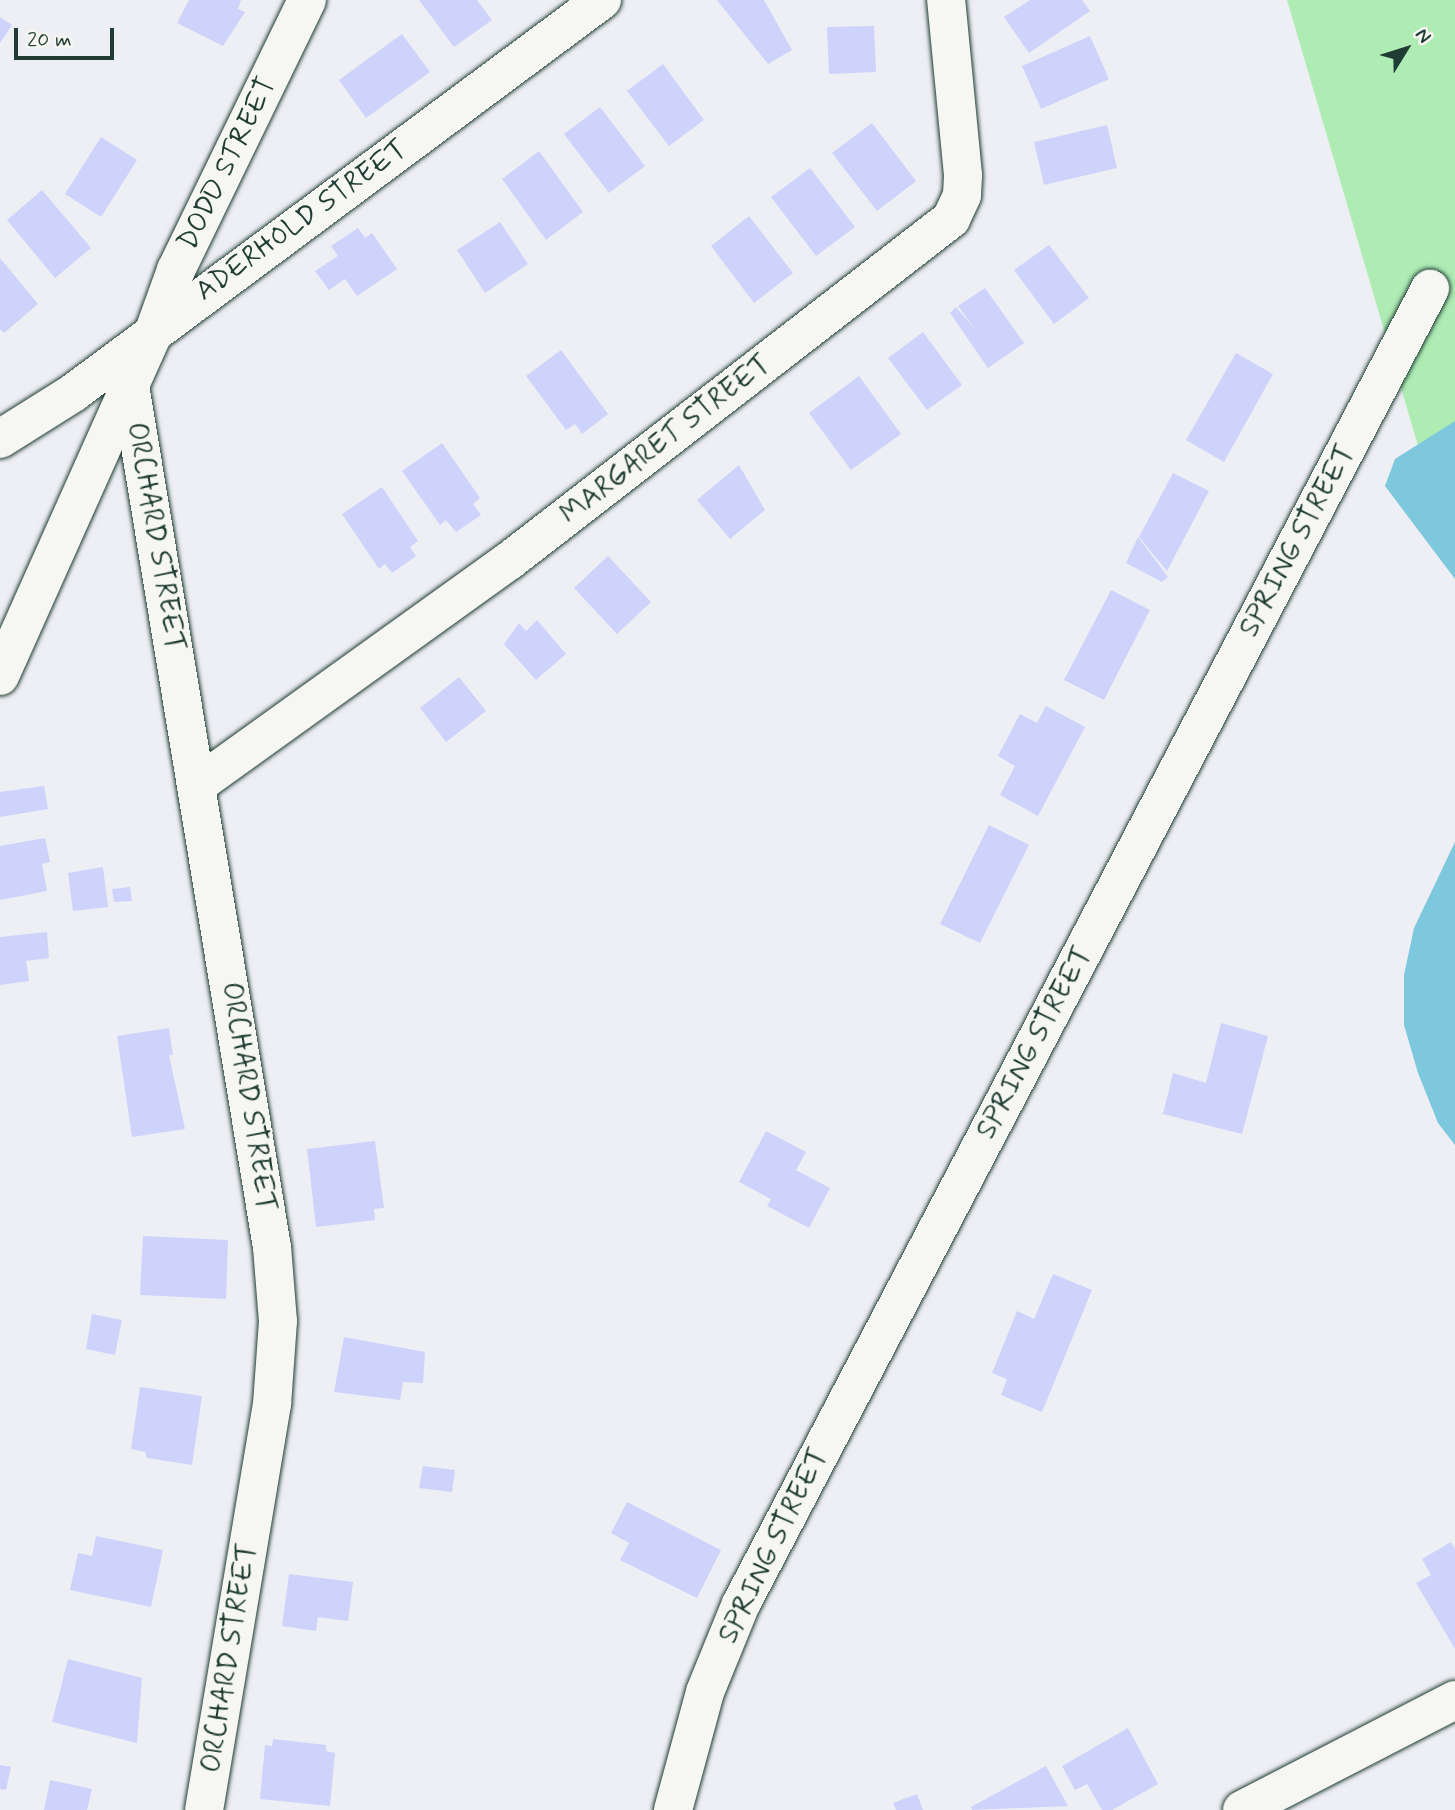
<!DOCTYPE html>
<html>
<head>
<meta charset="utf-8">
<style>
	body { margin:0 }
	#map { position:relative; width:1455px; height:1810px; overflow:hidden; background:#eeeff4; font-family:Mynerve,sans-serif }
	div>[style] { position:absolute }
	.green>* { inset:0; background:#aeecb4 }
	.water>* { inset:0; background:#7dc8dd }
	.building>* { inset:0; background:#cdd3fb }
	.roads { filter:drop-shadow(0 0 2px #1f3d34) drop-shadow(0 0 2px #1f3d34) }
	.street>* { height:38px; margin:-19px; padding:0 19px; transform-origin:19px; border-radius:19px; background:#f6f6f2 }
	span { translate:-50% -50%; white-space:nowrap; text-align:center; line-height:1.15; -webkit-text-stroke:5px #f6f6f2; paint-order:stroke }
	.street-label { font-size:28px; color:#1f3d34 }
	.north { position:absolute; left:1371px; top:14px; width:70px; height:70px; -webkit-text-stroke:5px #f6f6f2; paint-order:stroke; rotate:52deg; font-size:19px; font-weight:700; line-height:28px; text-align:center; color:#1f3d34 }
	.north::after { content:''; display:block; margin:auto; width:24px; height:32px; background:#1f3d34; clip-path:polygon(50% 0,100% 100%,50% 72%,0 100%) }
	.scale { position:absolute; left:14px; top:28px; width:100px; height:32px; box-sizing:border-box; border:4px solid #1f3d34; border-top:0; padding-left:9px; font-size:21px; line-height:24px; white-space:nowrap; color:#1f3d34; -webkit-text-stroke:5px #f6f6f2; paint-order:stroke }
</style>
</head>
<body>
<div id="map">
	<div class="green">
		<div style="clip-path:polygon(1287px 0,1455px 0,1455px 538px,1446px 541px)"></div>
	</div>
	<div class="water">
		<div style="clip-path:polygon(1455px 421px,1455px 579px,1385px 486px,1395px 459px)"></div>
		<div style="clip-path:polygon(1455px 842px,1455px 1145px,1438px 1123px,1418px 1073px,1404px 1025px,1404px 975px,1414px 928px)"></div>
	</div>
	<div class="building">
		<div style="clip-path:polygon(189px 0,241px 0,238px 9px,245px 12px,223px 46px,177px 23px)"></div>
		<div style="clip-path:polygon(419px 0,477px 0,492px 20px,454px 47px)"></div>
		<div style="clip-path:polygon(717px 0,764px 0,792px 50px,768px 64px)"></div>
		<div style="clip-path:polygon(1030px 0,1082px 0,1090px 11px,1029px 53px,1004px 17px)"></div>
		<div style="clip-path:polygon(0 17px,12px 25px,0 43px)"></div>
		<div style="clip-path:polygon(874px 26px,876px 72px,829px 74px,827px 27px)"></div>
		<div style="clip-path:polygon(402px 34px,430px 72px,366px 118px,339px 80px)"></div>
		<div style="clip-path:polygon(1090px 36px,1109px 79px,1041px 109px,1022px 66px)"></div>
		<div style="clip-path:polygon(663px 64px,704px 120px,669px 146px,627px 91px)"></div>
		<div style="clip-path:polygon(600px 107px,645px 166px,609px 193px,564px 134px)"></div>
		<div style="clip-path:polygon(872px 123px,916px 181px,877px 211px,832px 153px)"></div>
		<div style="clip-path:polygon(1107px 125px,1117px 168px,1044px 185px,1034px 142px)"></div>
		<div style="clip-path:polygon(101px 137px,137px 160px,101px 217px,65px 194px)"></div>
		<div style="clip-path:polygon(539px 151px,583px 212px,546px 240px,502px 179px)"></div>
		<div style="clip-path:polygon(810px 168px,855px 227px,816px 256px,771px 197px)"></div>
		<div style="clip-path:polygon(42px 190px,91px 248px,55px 278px,7px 220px)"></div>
		<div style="clip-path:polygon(749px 216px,793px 273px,754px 303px,711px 246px)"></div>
		<div style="clip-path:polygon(500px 222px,528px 264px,485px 293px,457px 250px)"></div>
		<div style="clip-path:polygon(358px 228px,365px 238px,372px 233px,397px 269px,357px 296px,345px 279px,329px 290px,315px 271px,338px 256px,331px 246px)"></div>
		<div style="clip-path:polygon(1049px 245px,1089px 298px,1054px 324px,1014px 270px)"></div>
		<div style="clip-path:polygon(0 258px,38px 304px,4px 333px,0 329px)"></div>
		<div style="clip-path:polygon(985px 288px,1024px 343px,988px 368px,950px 313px,956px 307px,977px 332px,958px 306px)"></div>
		<div style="clip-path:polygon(923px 332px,962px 385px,927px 410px,888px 358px)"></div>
		<div style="clip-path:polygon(561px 350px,608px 414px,582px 434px,575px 424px,566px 430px,526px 376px)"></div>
		<div style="clip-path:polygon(1236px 353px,1273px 374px,1224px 462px,1186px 440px)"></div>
		<div style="clip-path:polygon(859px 376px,901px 434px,851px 470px,809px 413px)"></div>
		<div style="clip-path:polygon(442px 443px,480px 498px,473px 504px,481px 515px,456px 532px,446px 520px,440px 525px,402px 471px)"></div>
		<div style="clip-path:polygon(739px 465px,765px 510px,730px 539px,697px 500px)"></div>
		<div style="clip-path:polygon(1173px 473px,1209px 491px,1167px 571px,1139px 537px)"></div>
		<div style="clip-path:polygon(382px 487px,418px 541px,410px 547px,416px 556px,392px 573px,385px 564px,379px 569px,342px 514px)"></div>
		<div style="clip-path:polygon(1138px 537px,1168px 577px,1162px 582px,1126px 563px)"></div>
		<div style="clip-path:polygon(608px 556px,651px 602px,617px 634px,574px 588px)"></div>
		<div style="clip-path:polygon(1111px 590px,1150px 610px,1104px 700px,1064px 680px)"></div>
		<div style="clip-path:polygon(537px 620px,566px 654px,536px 680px,504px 644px,519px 623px,526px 631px)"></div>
		<div style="clip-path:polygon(459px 677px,486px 711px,446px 742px,420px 708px)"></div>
		<div style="clip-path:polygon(1046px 706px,1085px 727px,1038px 816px,1000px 795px,1015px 766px,998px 756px,1020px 714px,1037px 723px)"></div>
		<div style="clip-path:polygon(44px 786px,48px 809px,0 817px,0 792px)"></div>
		<div style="clip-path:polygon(989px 825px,1029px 845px,980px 943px,940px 924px)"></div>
		<div style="clip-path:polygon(45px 838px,50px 862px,42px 864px,47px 891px,0 900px,0 846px)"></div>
		<div style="clip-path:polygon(103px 867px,108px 907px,73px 911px,68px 873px)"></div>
		<div style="clip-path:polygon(130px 887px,132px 901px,114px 902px,112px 889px)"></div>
		<div style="clip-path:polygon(47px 932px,49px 958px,26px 961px,29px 981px,0 985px,0 937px)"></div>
		<div style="clip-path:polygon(1221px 1023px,1268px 1036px,1242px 1134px,1163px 1114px,1173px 1073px,1206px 1083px)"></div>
		<div style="clip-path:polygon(169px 1028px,173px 1055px,169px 1055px,185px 1129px,132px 1137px,117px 1036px)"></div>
		<div style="clip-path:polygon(766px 1131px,806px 1152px,796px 1170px,830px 1188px,809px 1228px,767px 1206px,771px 1199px,739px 1182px)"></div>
		<div style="clip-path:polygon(375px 1141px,384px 1208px,374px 1209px,375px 1220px,316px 1227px,307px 1149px)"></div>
		<div style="clip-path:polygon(143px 1236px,228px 1240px,226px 1299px,140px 1295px)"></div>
		<div style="clip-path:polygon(1053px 1274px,1092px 1290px,1042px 1412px,1001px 1395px,1007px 1379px,992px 1373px,1017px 1311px,1034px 1319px)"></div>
		<div style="clip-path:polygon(92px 1314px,122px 1320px,115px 1355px,86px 1349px)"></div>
		<div style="clip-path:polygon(344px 1337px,425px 1352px,423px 1383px,403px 1382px,400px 1400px,334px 1392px)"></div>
		<div style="clip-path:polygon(140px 1387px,202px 1396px,192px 1465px,147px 1458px,145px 1452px,131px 1449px)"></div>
		<div style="clip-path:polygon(423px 1466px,455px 1470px,452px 1492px,419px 1488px)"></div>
		<div style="clip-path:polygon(627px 1502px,721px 1550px,697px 1598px,620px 1560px,629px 1543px,611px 1533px)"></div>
		<div style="clip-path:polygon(96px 1536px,163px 1550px,151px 1607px,70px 1590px,78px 1553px,92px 1556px)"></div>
		<div style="clip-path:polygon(1451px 1542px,1455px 1549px,1455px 1649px,1416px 1583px,1431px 1575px,1422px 1559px)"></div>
		<div style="clip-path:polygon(289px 1574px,353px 1582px,348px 1621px,318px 1617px,316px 1631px,282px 1626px)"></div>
		<div style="clip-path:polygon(68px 1659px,142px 1678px,137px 1743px,52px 1722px)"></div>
		<div style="clip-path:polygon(1128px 1728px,1158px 1784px,1112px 1810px,1102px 1810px,1087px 1784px,1075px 1790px,1062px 1766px)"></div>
		<div style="clip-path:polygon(273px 1739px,326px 1745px,326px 1751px,335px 1753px,330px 1806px,260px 1799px,265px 1745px,272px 1746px)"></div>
		<div style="clip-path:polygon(0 1765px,11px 1767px,6px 1790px,0 1789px)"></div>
		<div style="clip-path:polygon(1046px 1766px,1068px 1806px,972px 1810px,971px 1807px)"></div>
		<div style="clip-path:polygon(50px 1780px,92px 1789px,87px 1810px,44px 1810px)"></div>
		<div style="clip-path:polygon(917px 1794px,923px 1810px,896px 1810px,893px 1803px)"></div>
	</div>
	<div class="roads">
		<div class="street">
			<div style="left:130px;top:385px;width:874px;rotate:80.65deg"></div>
			<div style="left:272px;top:1247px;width:74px;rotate:85.4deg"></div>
			<div style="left:278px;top:1321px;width:83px;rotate:94.1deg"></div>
			<div style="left:272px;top:1404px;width:412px;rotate:99.5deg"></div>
			<div style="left:0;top:439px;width:86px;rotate:-32.2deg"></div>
			<div style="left:73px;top:393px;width:659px;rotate:-36.61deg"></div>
			<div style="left:0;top:676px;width:378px;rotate:-65.9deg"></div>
			<div style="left:154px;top:331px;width:65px;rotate:-70.2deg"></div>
			<div style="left:176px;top:270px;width:300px;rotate:-64.1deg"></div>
			<div style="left:197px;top:785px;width:384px;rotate:-35.7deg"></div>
			<div style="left:509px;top:561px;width:559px;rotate:-37.73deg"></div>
			<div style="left:951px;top:219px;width:26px;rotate:-65deg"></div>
			<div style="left:962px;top:195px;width:20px;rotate:-87deg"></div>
			<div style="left:963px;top:175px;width:176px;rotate:-95.5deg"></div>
			<div style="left:673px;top:1810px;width:122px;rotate:-74.8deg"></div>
			<div style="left:705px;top:1692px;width:95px;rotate:-67.8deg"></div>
			<div style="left:741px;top:1604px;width:1485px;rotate:-62.35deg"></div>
			<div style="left:1242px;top:1810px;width:240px;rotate:-27.3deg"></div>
		</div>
	</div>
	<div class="street-label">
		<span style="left:228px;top:164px;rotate:-64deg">DODD STREET</span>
		<span style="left:302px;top:221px;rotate:-36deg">ADERHOLD STREET</span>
		<span style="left:666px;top:440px;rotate:-38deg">MARGARET STREET</span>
		<span style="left:155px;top:537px;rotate:80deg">ORCHARD STREET</span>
		<span style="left:1298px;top:541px;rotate:-62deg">SPRING STREET</span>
		<span style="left:1035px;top:1043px;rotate:-62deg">SPRING STREET</span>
		<span style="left:248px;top:1097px;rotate:81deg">ORCHARD STREET</span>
		<span style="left:774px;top:1546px;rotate:-64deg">SPRING STREET</span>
		<span style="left:230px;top:1658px;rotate:-81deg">ORCHARD STREET</span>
	</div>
	<div class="north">N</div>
	<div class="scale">20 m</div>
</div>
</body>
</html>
